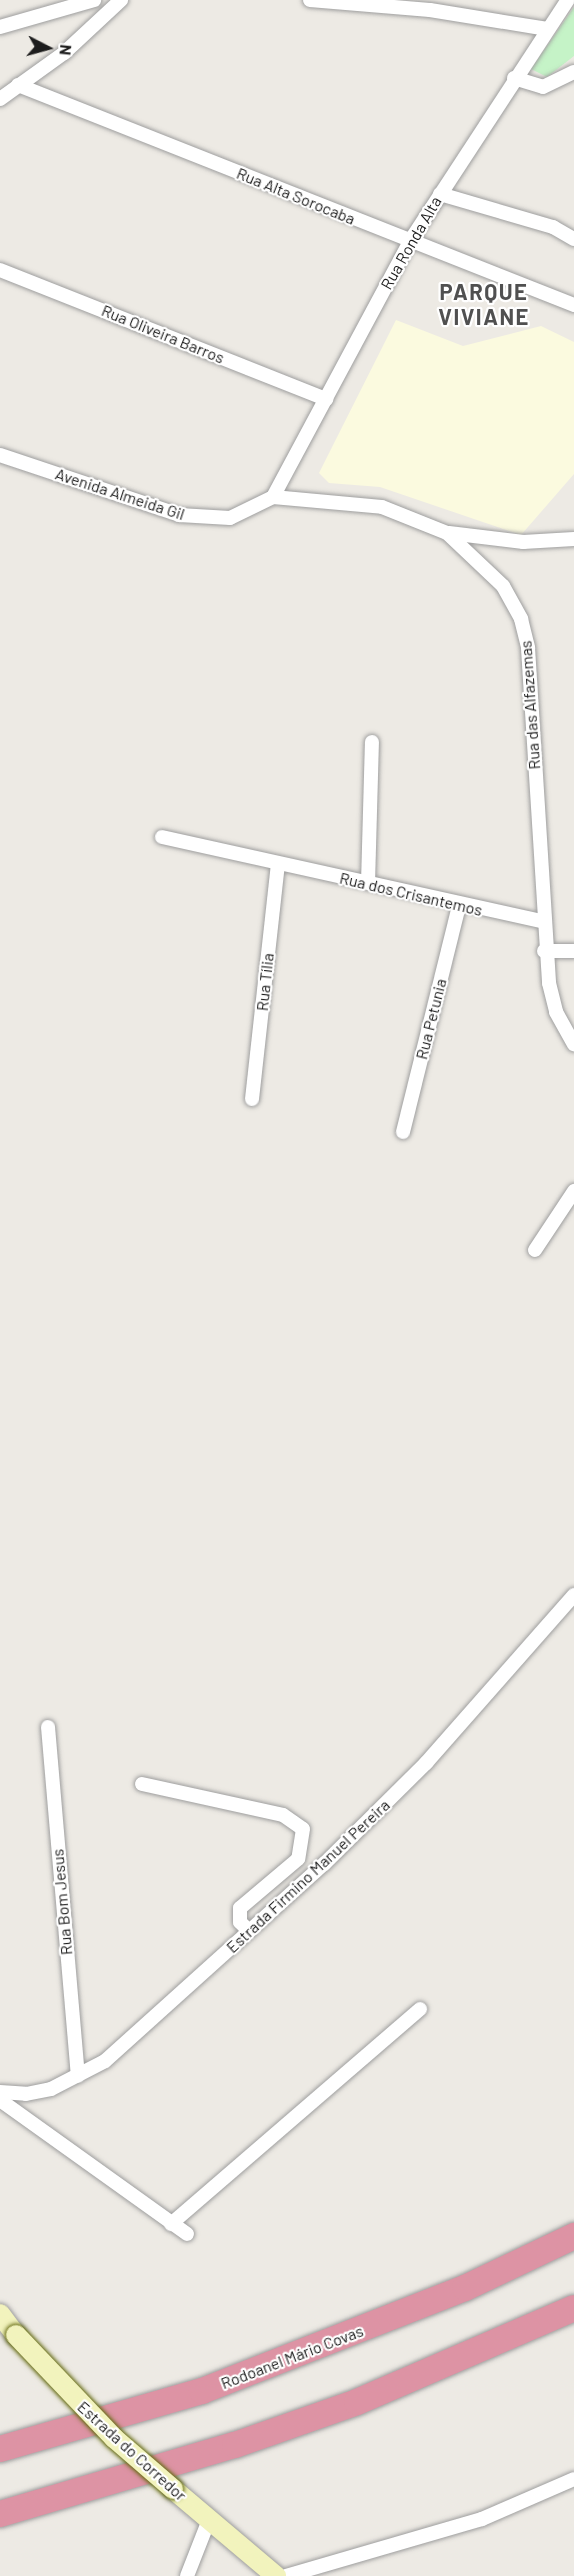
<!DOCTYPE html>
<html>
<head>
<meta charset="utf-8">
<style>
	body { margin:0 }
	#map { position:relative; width:574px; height:2576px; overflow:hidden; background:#edeae4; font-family:Barlow,sans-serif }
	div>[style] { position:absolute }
	.education>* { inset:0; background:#fbfadf }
	.park>* { inset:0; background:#c5f3c7 }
	.roads { filter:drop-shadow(0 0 2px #9e9e9e) drop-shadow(0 0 2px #9e9e9e) }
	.street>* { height:14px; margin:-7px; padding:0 7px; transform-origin:7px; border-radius:7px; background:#fff }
	.secondary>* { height:20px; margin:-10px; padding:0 10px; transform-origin:10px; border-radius:10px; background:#f2f3bd }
	.highway>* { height:26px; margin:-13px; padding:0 13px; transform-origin:13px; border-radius:13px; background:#dd93a4 }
	.bridges { filter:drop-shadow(0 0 2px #636910) drop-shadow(0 0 2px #636910) }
	.secondary-bridge>* { height:20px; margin:-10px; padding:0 10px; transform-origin:10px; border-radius:10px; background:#f2f3bd }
	span { translate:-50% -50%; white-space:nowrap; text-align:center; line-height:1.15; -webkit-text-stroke:4.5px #fff; paint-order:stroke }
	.street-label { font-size:16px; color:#1d1d1d }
	.district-label { font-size:22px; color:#505050; font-weight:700; letter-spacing:1.5px }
	.north { position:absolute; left:18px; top:18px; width:60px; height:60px; -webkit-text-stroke:4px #fff; paint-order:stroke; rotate:96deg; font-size:16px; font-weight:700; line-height:24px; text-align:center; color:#1d1d1d }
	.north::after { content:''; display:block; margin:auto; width:21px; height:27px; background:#1d1d1d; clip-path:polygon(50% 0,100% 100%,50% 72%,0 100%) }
</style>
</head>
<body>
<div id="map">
	<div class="education">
		<div style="clip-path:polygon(396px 320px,463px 346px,541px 326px,574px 342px,574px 474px,521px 535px,380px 487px,329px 483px,319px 473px)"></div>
	</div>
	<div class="park">
		<div style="clip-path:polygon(574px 7px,574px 56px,547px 77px,531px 69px)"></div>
	</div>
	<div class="roads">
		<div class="street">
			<div style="left:310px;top:0;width:120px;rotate:4.8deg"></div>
			<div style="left:430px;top:10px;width:119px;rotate:9.2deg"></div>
			<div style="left:0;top:27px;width:98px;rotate:-16deg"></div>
			<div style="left:514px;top:78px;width:30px;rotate:17deg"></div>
			<div style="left:543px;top:87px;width:34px;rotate:-26deg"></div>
			<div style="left:18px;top:85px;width:598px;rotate:21.59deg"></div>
			<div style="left:0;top:99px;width:79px;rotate:-35.7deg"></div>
			<div style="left:64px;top:53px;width:78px;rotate:-42.9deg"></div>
			<div style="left:440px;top:194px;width:118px;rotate:16.3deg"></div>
			<div style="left:553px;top:227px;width:24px;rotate:30deg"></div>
			<div style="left:0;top:270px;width:351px;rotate:21.6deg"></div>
			<div style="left:0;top:455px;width:189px;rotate:18.5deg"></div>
			<div style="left:179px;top:515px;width:51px;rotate:3.4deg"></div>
			<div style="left:230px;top:518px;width:48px;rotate:-26deg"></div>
			<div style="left:273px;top:497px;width:290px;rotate:-61.8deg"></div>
			<div style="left:410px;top:241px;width:288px;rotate:-56.8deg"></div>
			<div style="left:273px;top:497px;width:109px;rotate:5.2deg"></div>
			<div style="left:382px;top:507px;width:70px;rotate:21.8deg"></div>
			<div style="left:447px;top:533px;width:77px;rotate:43.4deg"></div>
			<div style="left:503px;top:586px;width:38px;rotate:61deg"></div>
			<div style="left:521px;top:619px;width:30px;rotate:76deg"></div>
			<div style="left:528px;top:648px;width:336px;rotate:86.4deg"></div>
			<div style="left:549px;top:983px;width:30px;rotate:76deg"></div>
			<div style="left:556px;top:1012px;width:37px;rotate:61deg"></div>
			<div style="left:449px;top:533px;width:75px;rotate:6.9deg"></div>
			<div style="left:523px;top:542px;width:51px;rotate:-3.4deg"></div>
			<div style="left:162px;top:837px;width:391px;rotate:12.5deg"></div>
			<div style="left:368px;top:883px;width:141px;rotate:-88.4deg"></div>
			<div style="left:544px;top:951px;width:30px"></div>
			<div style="left:252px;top:1099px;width:235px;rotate:-83.7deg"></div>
			<div style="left:403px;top:1132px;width:234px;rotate:-76.1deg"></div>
			<div style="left:535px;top:1250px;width:71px;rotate:-56.5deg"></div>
			<div style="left:48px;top:1727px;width:350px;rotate:85.1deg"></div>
			<div style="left:142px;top:1784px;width:144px;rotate:12.4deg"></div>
			<div style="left:283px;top:1815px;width:24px;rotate:35deg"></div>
			<div style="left:303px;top:1829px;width:30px;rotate:99deg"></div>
			<div style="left:298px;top:1859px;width:76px;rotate:139.8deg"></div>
			<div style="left:240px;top:1908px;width:14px;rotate:90deg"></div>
			<div style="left:240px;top:1922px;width:13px;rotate:45deg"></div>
			<div style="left:0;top:2092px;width:26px;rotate:4deg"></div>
			<div style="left:26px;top:2094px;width:25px;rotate:-11deg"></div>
			<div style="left:51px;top:2089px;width:61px;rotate:-27.4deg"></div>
			<div style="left:105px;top:2061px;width:295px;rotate:-42deg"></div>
			<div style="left:324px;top:1864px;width:144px;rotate:-44.7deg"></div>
			<div style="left:426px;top:1763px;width:224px;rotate:-48.6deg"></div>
			<div style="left:0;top:2100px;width:230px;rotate:35.6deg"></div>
			<div style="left:171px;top:2224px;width:329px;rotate:-40.8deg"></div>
			<div style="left:187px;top:2576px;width:60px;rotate:-68.6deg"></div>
			<div style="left:286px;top:2576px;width:204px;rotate:-16.2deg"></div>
			<div style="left:482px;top:2519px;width:100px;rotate:-23.5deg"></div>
		</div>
		<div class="secondary">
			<div style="left:0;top:2314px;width:26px;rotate:53deg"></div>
			<div style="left:173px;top:2489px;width:135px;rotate:40.2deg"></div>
		</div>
		<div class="highway">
			<div style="left:0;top:2449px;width:210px;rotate:-16deg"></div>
			<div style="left:202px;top:2391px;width:282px;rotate:-21.4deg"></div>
			<div style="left:465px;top:2288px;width:121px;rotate:-25.5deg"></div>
			<div style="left:0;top:2514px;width:245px;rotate:-16.4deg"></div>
			<div style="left:235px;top:2445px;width:129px;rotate:-19.4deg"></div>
			<div style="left:357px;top:2402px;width:236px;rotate:-23.4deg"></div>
		</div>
	</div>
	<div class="bridges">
		<div class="secondary-bridge">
			<div style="left:16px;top:2335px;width:142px;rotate:46.4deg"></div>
			<div style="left:114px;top:2438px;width:78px;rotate:40.8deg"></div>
		</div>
	</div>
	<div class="street-label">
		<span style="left:296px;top:196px;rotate:22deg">Rua Alta Sorocaba</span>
		<span style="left:411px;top:243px;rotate:-60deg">Rua Ronda Alta</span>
		<span style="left:163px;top:334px;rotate:22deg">Rua Oliveira Barros</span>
		<span style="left:120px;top:494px;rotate:18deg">Avenida Almeida Gil</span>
		<span style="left:530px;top:705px;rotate:-94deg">Rua das Alfazemas</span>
		<span style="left:411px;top:894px;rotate:13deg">Rua dos Crisantemos</span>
		<span style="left:265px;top:982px;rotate:-84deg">Rua Tília</span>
		<span style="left:431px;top:1019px;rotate:-76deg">Rua Petunia</span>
		<span style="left:308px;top:1876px;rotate:-43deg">Estrada Firmino Manuel Pereira</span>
		<span style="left:62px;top:1902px;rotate:-95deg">Rua Bom Jesus</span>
		<span style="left:292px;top:2357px;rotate:-21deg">Rodoanel Mário Covas</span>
		<span style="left:132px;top:2451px;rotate:42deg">Estrada do Corredor</span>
	</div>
	<div class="district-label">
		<span style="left:484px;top:304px">PARQUE<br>VIVIANE</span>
	</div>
	<div class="north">N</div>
</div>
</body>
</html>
